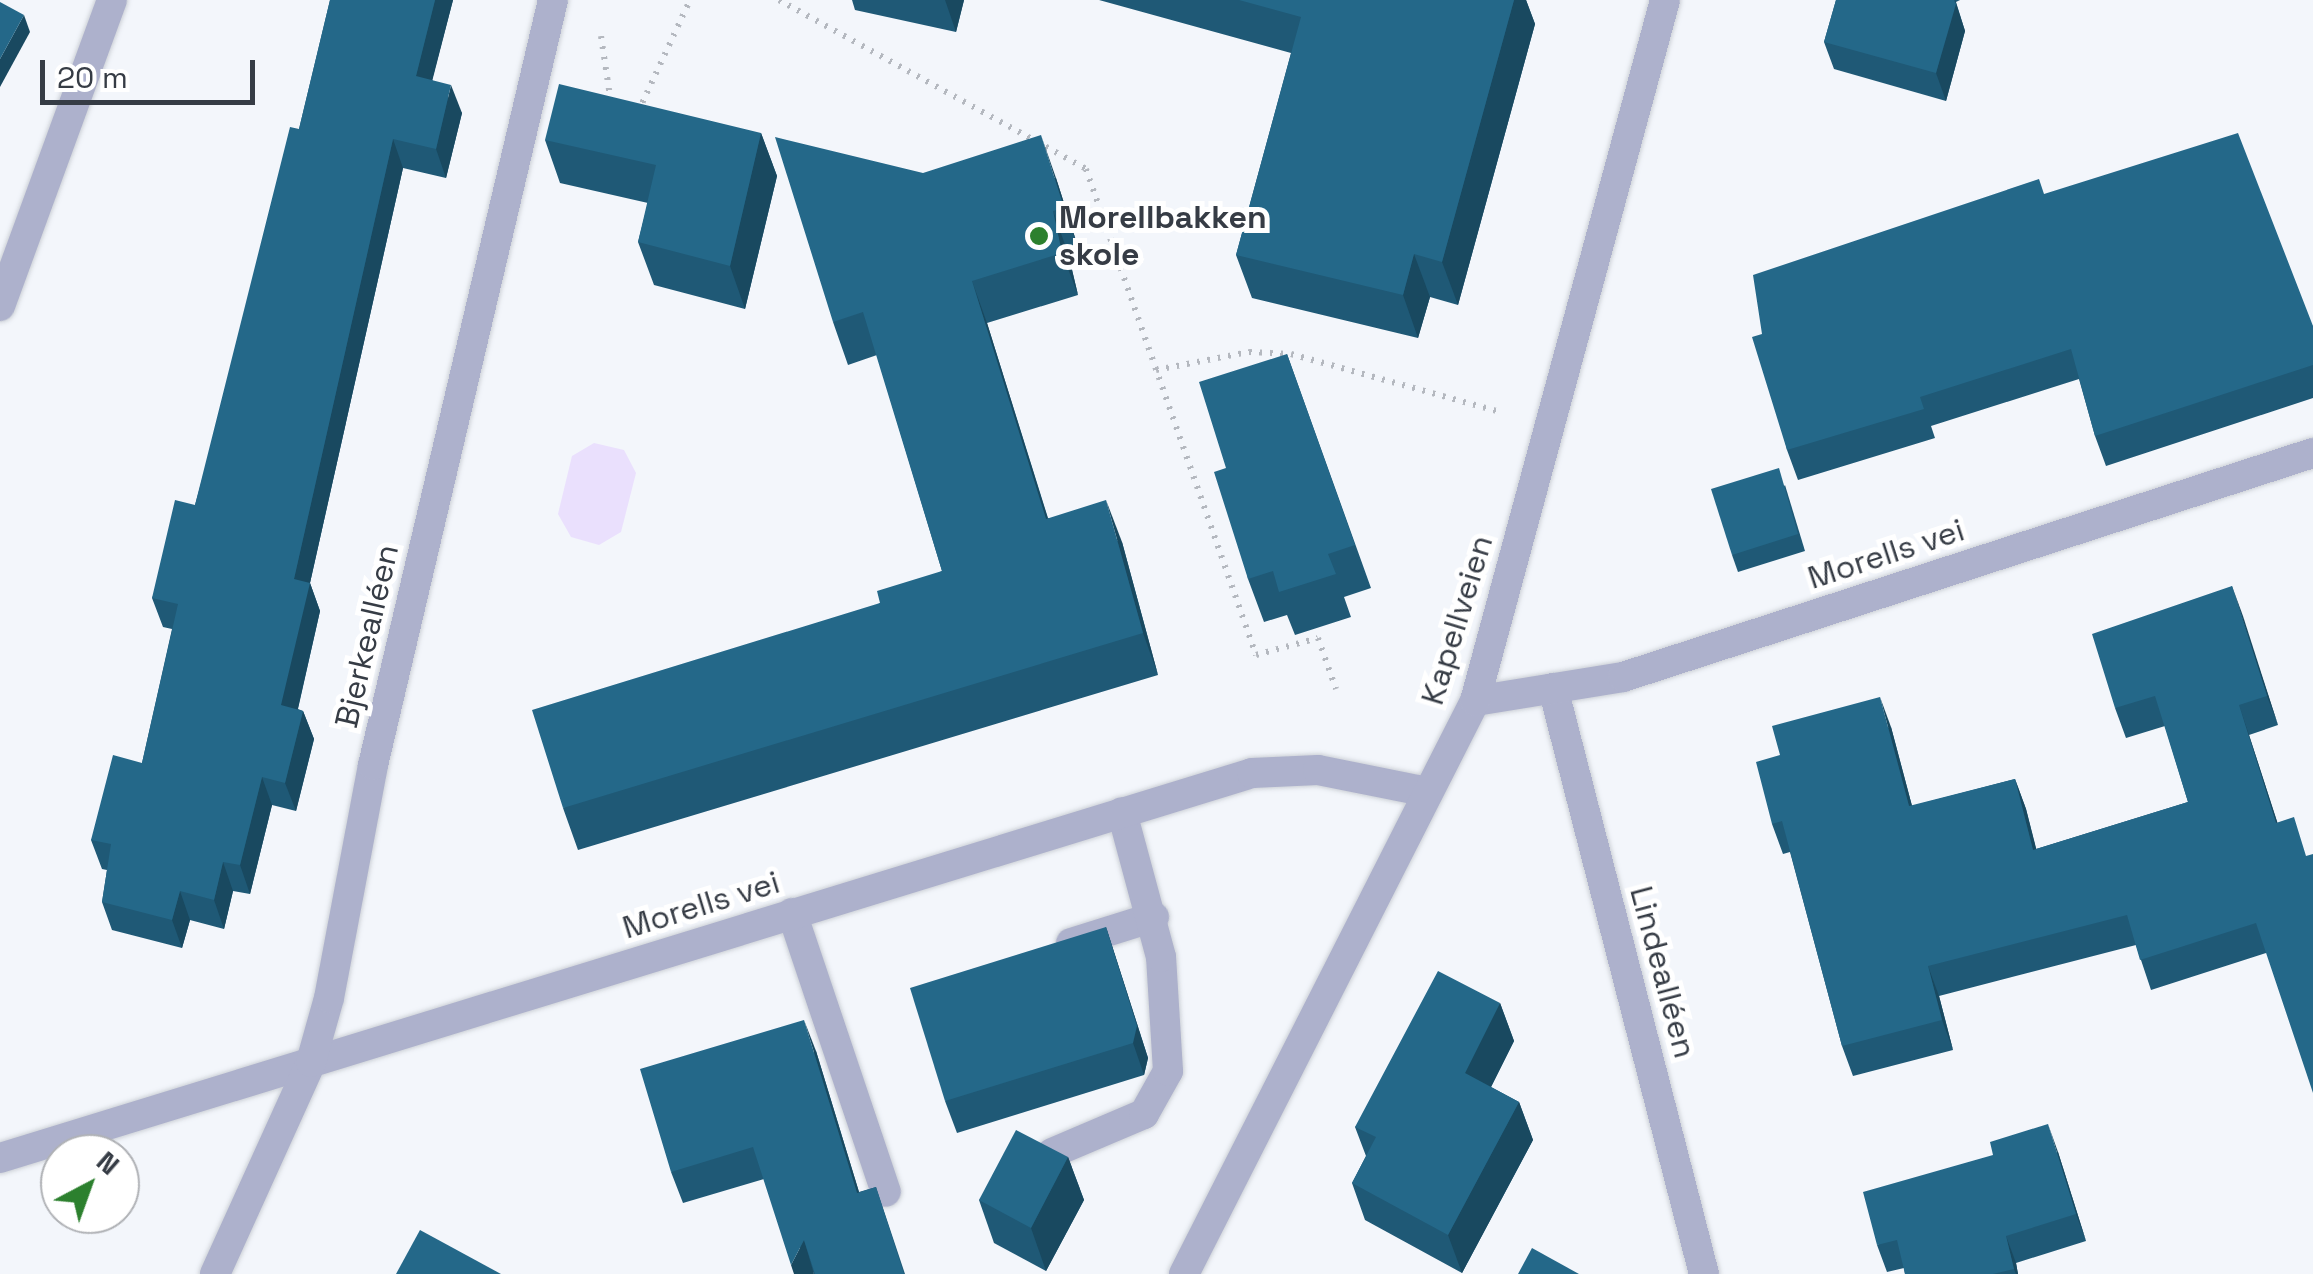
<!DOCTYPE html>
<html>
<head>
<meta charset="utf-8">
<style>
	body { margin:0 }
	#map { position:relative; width:2313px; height:1274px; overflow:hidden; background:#f3f6fb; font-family:"Space Grotesk",sans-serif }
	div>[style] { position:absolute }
	.green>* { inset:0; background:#eae0fd }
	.path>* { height:6px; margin-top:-3px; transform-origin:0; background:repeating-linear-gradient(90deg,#b4b8bf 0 2.5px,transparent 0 10.5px) }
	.roads { filter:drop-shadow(0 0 2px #cdd1d7) drop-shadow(0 0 2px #cdd1d7) }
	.minor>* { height:30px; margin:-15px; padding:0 15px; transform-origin:15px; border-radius:15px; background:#adb1cc }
	.wall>* { inset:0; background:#1f5976 }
	.shaded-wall>* { inset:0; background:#194960 }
	.building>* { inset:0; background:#246889 }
	.dots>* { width:28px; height:28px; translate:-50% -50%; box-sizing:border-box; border:5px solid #fff; border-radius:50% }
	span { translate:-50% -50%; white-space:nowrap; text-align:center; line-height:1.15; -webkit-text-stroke:10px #fff; paint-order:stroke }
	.poi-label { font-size:32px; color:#363c45; font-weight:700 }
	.left { translate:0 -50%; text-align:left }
	.street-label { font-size:32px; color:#363c45 }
	.north { position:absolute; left:40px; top:1134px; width:100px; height:100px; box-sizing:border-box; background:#fff; border:2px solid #afb1b5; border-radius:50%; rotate:41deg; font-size:28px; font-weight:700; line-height:40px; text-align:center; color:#363c45 }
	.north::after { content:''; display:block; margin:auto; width:35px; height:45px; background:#2c802e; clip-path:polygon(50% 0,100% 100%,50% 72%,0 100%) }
	.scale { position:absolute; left:40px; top:60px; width:215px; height:45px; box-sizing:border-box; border:5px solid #363c45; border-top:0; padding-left:12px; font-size:30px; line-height:35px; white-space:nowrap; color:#363c45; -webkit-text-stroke:8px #fff; paint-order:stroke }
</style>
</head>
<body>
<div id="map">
	<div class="green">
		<div style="clip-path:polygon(594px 443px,624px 450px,636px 473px,621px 532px,599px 545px,571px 537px,558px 514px,572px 456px)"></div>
	</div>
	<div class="path">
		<div style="left:779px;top:0;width:350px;rotate:28.8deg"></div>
		<div style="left:1086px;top:169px;width:515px;rotate:70.72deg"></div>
		<div style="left:1256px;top:655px;width:64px;rotate:-15.3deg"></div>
		<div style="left:1318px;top:638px;width:54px;rotate:70.6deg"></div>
		<div style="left:601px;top:36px;width:68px;rotate:81.5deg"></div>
		<div style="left:638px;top:112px;width:123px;rotate:-65.1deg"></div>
		<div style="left:1156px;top:370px;width:95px;rotate:-11deg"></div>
		<div style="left:1249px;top:352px;width:42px;rotate:2.7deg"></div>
		<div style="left:1291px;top:354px;width:214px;rotate:15.5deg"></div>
	</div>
	<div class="roads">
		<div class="minor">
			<div style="left:0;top:306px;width:326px;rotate:-69.9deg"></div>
			<div style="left:1553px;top:688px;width:605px;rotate:75.55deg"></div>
			<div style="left:1475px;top:701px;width:150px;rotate:-9.2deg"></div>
			<div style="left:1623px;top:677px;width:725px;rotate:-17.99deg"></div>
			<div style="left:792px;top:913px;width:294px;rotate:71.4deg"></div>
			<div style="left:1071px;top:943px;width:87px;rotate:-17.4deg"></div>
			<div style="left:1052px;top:1153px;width:100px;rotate:-23deg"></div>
			<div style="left:1144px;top:1114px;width:49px;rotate:-60.8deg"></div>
			<div style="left:1168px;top:1071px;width:114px;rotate:-93.5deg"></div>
			<div style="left:1161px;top:957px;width:150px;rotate:-105.1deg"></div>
			<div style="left:0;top:1158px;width:1310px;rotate:-17.09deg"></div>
			<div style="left:1252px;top:773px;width:66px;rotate:-2.6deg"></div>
			<div style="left:1318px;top:770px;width:112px;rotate:11.3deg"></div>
			<div style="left:215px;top:1274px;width:233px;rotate:-65.6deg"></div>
			<div style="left:311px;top:1062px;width:66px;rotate:-74.3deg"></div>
			<div style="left:329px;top:998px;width:237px;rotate:-79.3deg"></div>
			<div style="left:373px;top:765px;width:786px;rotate:-76.76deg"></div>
			<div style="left:1184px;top:1274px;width:643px;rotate:-63.08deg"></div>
			<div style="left:1475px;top:701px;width:726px;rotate:-74.83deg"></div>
		</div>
	</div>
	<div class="wall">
		<div style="clip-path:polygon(330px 0,453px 0,432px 80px,462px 113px,446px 178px,403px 168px,310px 583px,320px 611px,298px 709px,303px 711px,314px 739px,296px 811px,272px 805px,250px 894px,233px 891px,224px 929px,190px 920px,182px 948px,112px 930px,102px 902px,107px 870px,102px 869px,91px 840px,142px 763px,172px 629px,163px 627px,152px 598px,195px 505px,299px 129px)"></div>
		<div style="clip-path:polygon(852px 0,964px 0,956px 32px,855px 10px)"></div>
		<div style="clip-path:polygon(1099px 0,1526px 0,1535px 24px,1458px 305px,1430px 297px,1418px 338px,1252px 298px,1236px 255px,1291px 53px)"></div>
		<div style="clip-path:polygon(1836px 0,1960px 0,1956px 2px,1965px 31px,1946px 101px,1834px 69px,1824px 42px)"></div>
		<div style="clip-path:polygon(761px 133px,777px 176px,745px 309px,654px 285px,638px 242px,648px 203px,560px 183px,545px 140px)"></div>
		<div style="clip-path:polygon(923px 173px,1056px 178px,1079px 250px,1068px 253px,1078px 295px,987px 323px,1048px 518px,1122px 542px,1158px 675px,578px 850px,563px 808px,880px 603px,942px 571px,877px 355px,848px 365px,833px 322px)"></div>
		<div style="clip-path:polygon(2045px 194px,2313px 326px,2313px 398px,2106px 466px,2095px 436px,2079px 379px,1931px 426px,1935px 438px,1798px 480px,1787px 450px,1762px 334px)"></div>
		<div style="clip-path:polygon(1287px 354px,1371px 588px,1344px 597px,1351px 617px,1295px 635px,1287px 615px,1264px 622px,1248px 579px,1226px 468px)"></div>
		<div style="clip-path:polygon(1785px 485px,1805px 551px,1738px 572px,1732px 555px)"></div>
		<div style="clip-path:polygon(2232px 586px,2278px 725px,2249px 735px,2277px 822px,2266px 953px,2151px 990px,2136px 945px,1939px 996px,1953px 1050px,1853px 1076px,1842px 1046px,1790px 852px,1783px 854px,1772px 824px,1780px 755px,1891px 727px,1912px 806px,2015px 779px,2026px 809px,2036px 849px,2188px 802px,2165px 726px,2126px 738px,2115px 708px)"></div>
		<div style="clip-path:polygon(1106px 927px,1148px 1058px,1144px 1075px,957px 1133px,945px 1101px)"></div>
		<div style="clip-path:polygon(1500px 1003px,1514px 1041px,1491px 1087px,1519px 1102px,1533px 1140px,1462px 1273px,1365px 1220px,1352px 1183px,1366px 1156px,1355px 1127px)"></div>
		<div style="clip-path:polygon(816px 1051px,859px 1192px,876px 1187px,905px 1274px,814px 1274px,764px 1179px,683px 1203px,671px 1172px)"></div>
		<div style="clip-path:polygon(2058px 1152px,2086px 1241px,2016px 1263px,2018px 1274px,1905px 1274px,1904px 1268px,1887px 1272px,1877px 1245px)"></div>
		<div style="clip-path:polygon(1068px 1157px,1084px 1200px,1046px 1271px,994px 1243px,979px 1200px)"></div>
	</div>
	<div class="shaded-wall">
		<div style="clip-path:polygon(435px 0,453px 0,426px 105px,416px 76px)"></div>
		<div style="clip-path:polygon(945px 0,964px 0,956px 32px)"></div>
		<div style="clip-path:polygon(1514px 0,1526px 0,1535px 24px,1458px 305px,1442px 262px)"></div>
		<div style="clip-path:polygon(1955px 0,1965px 31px,1946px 101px,1936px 73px)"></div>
		<div style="clip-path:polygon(24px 15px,30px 32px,0 87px,0 59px)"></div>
		<div style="clip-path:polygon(451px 85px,462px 113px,446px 178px,436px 149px)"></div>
		<div style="clip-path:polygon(761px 133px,777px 176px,745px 309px,730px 266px)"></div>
		<div style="clip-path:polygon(1041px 135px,1056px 178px,1079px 250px,1064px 208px)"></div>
		<div style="clip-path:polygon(393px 139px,403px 168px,310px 583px,320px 611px,292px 734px,281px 705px,294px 579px)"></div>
		<div style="clip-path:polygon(1053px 211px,1068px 253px,1078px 295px,1062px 253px)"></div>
		<div style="clip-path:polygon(1414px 254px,1430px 297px,1418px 338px,1403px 295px)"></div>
		<div style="clip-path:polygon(972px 281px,987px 323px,1061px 561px,1046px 519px)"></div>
		<div style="clip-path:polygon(1106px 500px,1122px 542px,1158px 675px,1143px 633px)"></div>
		<div style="clip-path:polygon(2232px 586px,2243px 616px,2278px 725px,2267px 696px)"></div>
		<div style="clip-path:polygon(1880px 697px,1891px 727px,1920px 836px,1909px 806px)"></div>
		<div style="clip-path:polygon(2239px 705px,2249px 735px,2287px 852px,2276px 823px)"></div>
		<div style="clip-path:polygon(303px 711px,314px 739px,296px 811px,285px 783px)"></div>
		<div style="clip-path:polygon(262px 777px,272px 805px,250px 894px,240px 865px)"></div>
		<div style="clip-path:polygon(2015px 779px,2026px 809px,2044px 879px,2033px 850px)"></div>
		<div style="clip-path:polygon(223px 862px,233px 891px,224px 929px,214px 900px)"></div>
		<div style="clip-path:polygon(180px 891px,190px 920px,182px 948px,172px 920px)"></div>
		<div style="clip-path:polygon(1106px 927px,1148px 1058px,1144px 1075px,1133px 1043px)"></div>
		<div style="clip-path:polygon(1928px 966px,1939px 996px,1953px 1050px,1942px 1020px)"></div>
		<div style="clip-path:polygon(1500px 1003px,1514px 1041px,1479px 1111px,1465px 1073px)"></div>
		<div style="clip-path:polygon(804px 1020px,816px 1051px,869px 1225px,857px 1193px)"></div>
		<div style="clip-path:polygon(1519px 1102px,1533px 1140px,1462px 1273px,1448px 1235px)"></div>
		<div style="clip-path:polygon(2048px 1124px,2058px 1152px,2086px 1241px,2076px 1214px)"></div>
		<div style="clip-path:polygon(1068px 1157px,1084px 1200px,1046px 1271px,1031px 1228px)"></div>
		<div style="clip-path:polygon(2006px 1236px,2016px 1263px,2018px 1274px,2016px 1274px,2014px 1269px)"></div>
		<div style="clip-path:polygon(804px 1240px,814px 1274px,794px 1274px,791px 1265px)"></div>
	</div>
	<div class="building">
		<div style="clip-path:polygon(330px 0,435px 0,416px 76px,451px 85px,436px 149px,393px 139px,294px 579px,310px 583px,281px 705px,303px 711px,285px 783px,262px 777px,240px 865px,223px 862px,214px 900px,180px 891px,172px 920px,102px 902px,111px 844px,91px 840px,113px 755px,142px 763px,178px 604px,152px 598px,175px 500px,195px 505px,290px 127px,299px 129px)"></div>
		<div style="clip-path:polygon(1239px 0,1514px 0,1442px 262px,1414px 254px,1403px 295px,1236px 255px,1301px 17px)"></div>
		<div style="clip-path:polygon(1836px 0,1954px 0,1956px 4px,1936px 73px,1824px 42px)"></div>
		<div style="clip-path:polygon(0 2px,24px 15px,0 59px)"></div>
		<div style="clip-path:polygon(559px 84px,761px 133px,730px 266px,638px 242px,656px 165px,545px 140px)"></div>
		<div style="clip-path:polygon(2238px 133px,2313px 326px,2313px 365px,2095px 436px,2071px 349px,1920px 397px,1924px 409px,1787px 450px,1752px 337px,1762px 334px,1753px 275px,2039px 179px,2044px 194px)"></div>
		<div style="clip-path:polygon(1041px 135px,1064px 208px,1053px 211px,1062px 253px,972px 281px,1046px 519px,1106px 500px,1143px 633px,563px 808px,532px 710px,880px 603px,877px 591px,942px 571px,863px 312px,833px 322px,775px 137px,923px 173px)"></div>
		<div style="clip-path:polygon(1287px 354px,1355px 545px,1328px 554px,1336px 574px,1279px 592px,1273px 571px,1248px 579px,1214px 472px,1226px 468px,1199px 382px)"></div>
		<div style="clip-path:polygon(1779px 468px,1798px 534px,1732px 555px,1711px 489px)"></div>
		<div style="clip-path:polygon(2232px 586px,2267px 696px,2239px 705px,2276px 823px,2294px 817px,2306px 856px,2313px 854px,2313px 1093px,2256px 923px,2140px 960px,2127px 915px,1928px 966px,1942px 1020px,1842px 1046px,1782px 821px,1772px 824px,1756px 762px,1780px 755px,1772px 726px,1880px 697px,1909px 806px,2015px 779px,2033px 850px,2188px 802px,2155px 696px,2115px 708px,2092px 634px)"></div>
		<div style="clip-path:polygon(1106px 927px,1137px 1026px,1133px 1043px,945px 1101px,910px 988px)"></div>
		<div style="clip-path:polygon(1438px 971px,1500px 1003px,1465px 1073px,1519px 1102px,1448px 1235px,1352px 1183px,1376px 1137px,1355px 1127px)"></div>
		<div style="clip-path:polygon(804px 1020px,857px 1193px,876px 1187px,904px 1274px,815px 1274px,804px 1240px,791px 1265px,753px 1147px,671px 1172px,640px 1069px)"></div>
		<div style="clip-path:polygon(2048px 1124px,2076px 1214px,2006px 1236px,2014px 1269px,1993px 1274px,1905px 1274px,1897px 1240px,1877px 1245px,1863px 1192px,1993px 1155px,1990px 1142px)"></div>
		<div style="clip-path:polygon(1016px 1130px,1068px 1157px,1031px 1228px,979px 1200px)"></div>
		<div style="clip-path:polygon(420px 1230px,501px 1274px,396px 1274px)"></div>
		<div style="clip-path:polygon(1532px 1248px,1579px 1274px,1518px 1274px)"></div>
	</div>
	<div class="dots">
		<div style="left:1039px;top:236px;background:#2c802e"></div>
	</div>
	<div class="poi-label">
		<span class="left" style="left:1059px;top:236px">Morellbakken<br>skole</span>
	</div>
	<div class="street-label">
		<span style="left:1886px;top:554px;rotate:-18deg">Morells vei</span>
		<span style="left:1457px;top:620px;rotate:-73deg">Kapellveien</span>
		<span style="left:367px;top:636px;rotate:-77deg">Bjerkealléen</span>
		<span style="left:701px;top:905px;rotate:-17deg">Morells vei</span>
		<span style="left:1663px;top:972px;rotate:75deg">Lindealléen</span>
	</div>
	<div class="north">N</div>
	<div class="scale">20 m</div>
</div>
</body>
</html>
